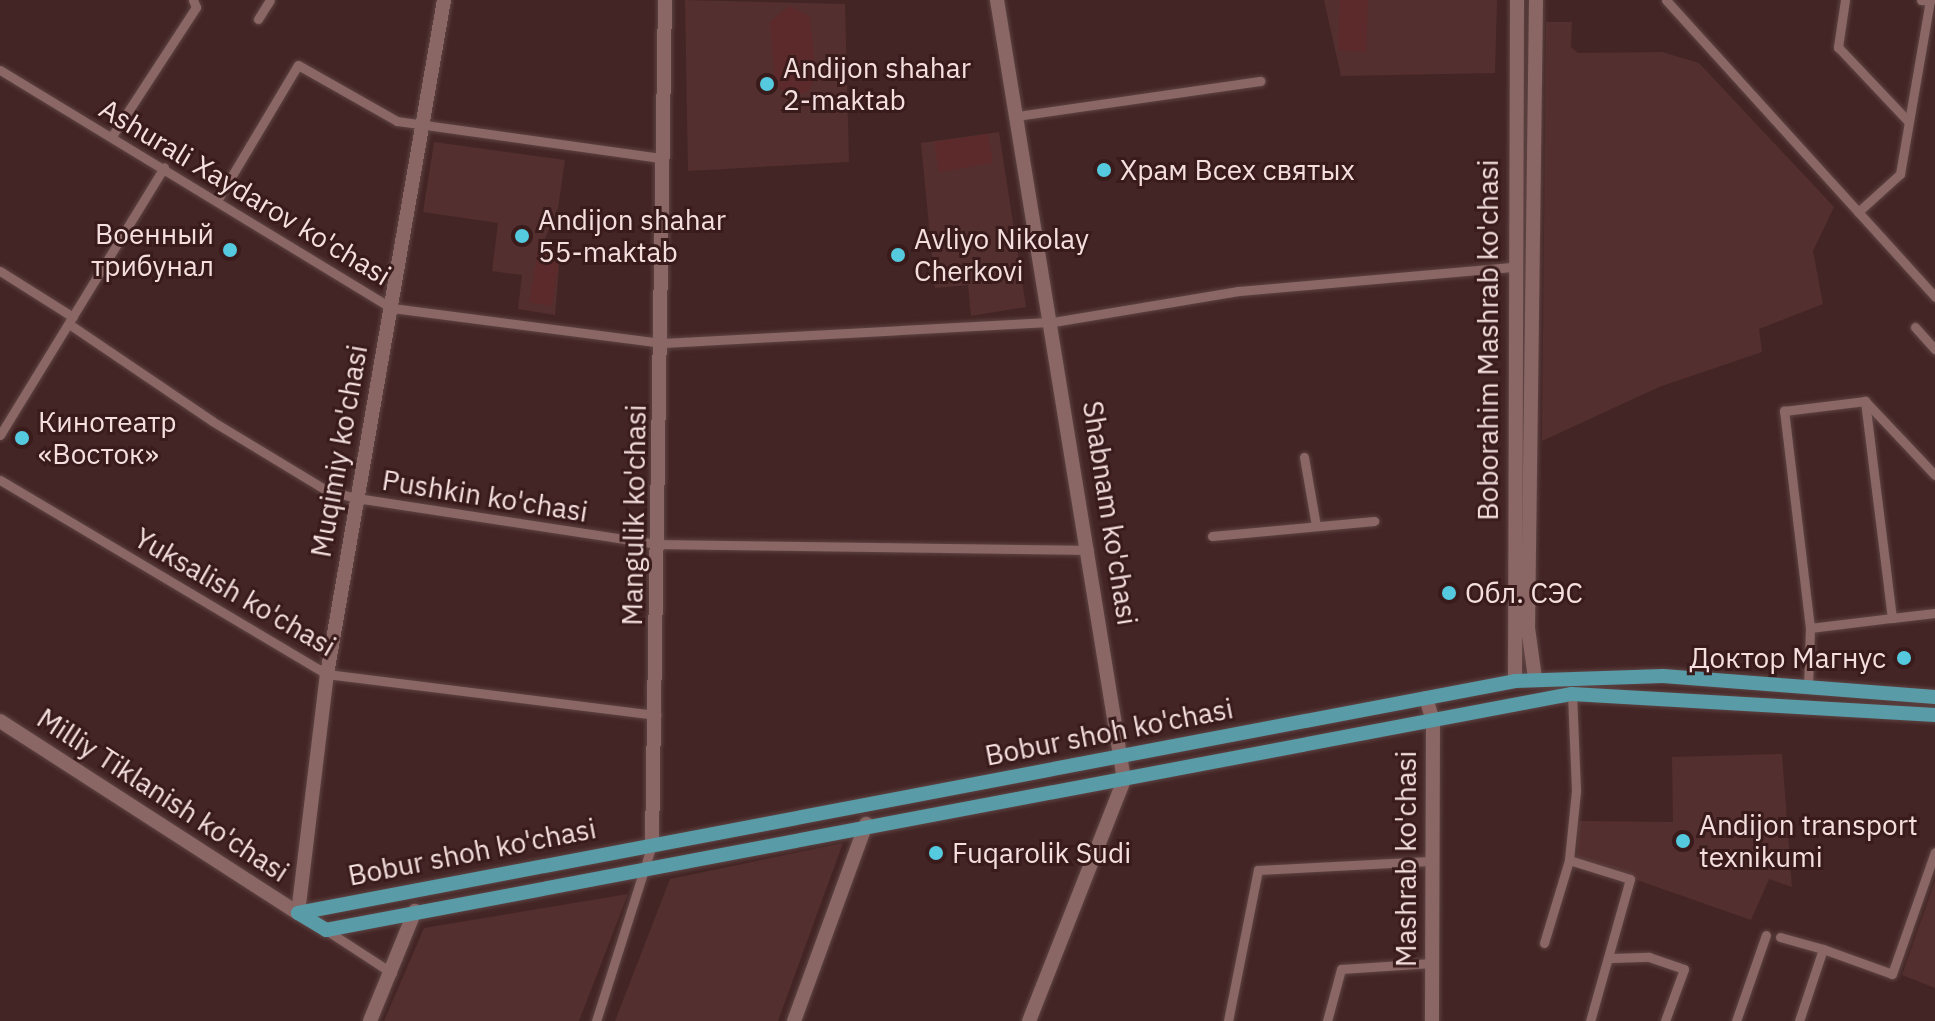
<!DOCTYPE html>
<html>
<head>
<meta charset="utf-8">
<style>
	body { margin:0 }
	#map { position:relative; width:1935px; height:1021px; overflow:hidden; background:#442525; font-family:"IBM Plex Sans",sans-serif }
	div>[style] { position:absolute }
	.built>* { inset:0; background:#542f2f }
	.green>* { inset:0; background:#5d2a2b }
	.roads { filter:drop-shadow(0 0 2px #5e4444) drop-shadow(0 0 2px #5e4444) }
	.street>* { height:9px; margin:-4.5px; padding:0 4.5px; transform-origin:4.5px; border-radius:4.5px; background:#8a6765 }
	.secondary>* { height:14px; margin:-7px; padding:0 7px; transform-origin:7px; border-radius:7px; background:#8a6765 }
	.primary>* { height:14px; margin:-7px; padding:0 7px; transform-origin:7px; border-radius:7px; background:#599ca8 }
	.dots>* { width:22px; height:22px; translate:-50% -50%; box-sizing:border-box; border:4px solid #391b1b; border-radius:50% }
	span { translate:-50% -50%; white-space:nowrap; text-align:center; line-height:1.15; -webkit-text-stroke:6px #391b1b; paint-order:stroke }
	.poi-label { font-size:28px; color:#f4dfde }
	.left { translate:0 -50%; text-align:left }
	.right { translate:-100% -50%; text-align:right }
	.street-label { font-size:28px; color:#f4dfde }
</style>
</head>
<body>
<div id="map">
	<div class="built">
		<div style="clip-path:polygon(685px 0,845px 4px,849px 162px,688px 171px)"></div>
		<div style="clip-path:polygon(1324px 0,1497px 0,1495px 73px,1341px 76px)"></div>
		<div style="clip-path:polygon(1546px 22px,1572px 22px,1571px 47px,1578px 53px,1662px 52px,1699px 63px,1834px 207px,1813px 251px,1823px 304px,1759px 329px,1762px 352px,1659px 387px,1542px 441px)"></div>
		<div style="clip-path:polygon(999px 132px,1026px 307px,971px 316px,968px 285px,935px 288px,921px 143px)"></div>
		<div style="clip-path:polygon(434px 142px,565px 160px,558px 208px,541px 248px,560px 254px,555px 315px,518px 309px,522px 275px,492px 271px,498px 223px,423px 212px)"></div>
		<div style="clip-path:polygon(1782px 754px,1792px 887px,1769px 879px,1751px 920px,1577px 859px,1578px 821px,1673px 822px,1672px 757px)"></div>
		<div style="clip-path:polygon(843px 843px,778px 1021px,615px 1021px,670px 879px)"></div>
		<div style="clip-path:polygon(1935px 881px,1935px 988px,1902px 975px)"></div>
		<div style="clip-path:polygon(628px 894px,579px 1021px,384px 1021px,424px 928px)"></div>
	</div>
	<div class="green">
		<div style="clip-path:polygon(1340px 0,1368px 0,1366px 52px,1338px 50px)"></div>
		<div style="clip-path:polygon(789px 6px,810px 16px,816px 74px,809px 91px,793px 97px,775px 85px,770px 22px)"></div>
		<div style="clip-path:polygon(988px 134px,993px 163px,939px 172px,934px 142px)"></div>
		<div style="clip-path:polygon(538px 251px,560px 254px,552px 306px,529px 302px)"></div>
	</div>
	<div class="roads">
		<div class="street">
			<div style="left:1666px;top:0;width:401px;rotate:47.8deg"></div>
			<div style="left:1845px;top:0;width:48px;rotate:98.5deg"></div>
			<div style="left:1838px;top:47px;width:103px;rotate:46.6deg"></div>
			<div style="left:258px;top:19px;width:22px;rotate:-58deg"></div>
			<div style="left:0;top:70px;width:459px;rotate:31.3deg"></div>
			<div style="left:392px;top:308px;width:273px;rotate:7.4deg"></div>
			<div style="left:663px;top:343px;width:391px;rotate:-3.1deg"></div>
			<div style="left:1053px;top:322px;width:188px;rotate:-9.5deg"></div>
			<div style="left:1238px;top:291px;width:276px;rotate:-5deg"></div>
			<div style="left:1017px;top:116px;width:246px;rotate:-8.2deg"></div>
			<div style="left:112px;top:136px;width:154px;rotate:-56.9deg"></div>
			<div style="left:196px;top:7px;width:8px;rotate:-113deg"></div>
			<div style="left:218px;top:199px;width:156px;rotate:-59.2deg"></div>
			<div style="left:298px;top:65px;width:114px;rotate:29.5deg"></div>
			<div style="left:397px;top:121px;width:267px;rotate:8deg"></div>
			<div style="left:1858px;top:212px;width:57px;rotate:-42.1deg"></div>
			<div style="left:1900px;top:174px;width:176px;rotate:-80.2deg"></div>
			<div style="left:1930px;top:1px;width:9px;rotate:-174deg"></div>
			<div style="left:0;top:271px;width:86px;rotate:32.2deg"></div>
			<div style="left:69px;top:324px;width:173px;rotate:34.1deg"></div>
			<div style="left:212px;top:421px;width:133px;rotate:31.2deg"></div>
			<div style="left:326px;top:490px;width:31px;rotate:15deg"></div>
			<div style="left:356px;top:498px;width:304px;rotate:8.7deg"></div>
			<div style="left:657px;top:544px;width:432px;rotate:0.8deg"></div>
			<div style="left:1915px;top:327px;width:30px;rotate:48deg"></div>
			<div style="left:0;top:435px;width:314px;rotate:-58.5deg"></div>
			<div style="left:1304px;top:457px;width:70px;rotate:80.1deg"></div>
			<div style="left:0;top:480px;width:380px;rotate:30.7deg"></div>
			<div style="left:327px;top:674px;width:332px;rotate:7.1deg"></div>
			<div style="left:1212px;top:536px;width:163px;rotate:-5.3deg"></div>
			<div style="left:1892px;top:618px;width:43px;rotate:-6.6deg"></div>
			<div style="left:1810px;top:628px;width:83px;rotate:-7deg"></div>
			<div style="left:1892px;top:618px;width:219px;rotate:-97.1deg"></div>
			<div style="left:1808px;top:688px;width:60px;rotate:-88.1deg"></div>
			<div style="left:1810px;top:628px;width:219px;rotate:-96.8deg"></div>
			<div style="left:1784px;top:411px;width:82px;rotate:-7deg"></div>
			<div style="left:1865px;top:401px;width:102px;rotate:46.6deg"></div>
			<div style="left:1572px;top:694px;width:97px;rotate:87.6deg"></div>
			<div style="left:1576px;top:791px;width:69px;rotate:95.8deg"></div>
			<div style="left:1569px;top:860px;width:64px;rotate:17.3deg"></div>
			<div style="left:1630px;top:879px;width:148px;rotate:105.7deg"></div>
			<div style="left:326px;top:930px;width:79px;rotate:33.1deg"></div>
			<div style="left:1780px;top:937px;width:45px;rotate:15.6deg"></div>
			<div style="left:1544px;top:943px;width:87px;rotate:-73.2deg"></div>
			<div style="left:1611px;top:958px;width:38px;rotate:-2deg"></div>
			<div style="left:1649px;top:957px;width:37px;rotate:19deg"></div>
			<div style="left:1684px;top:969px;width:55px;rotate:110.1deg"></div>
			<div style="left:596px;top:1021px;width:186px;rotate:-72.4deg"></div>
			<div style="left:1228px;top:1021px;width:154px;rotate:-78.8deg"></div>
			<div style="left:1258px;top:870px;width:172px;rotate:-3deg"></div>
			<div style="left:1327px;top:1021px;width:54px;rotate:-74.9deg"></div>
			<div style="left:1341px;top:969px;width:91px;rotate:-3.8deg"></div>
			<div style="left:1736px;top:1021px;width:91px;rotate:-70.8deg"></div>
			<div style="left:1799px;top:1021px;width:76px;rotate:-71.6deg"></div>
			<div style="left:1823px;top:949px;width:73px;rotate:19.9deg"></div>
			<div style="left:1892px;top:974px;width:129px;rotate:-70.6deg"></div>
		</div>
		<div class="secondary">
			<div style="left:997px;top:0;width:790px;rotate:80.75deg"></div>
			<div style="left:1124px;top:780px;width:259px;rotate:111.5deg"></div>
			<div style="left:1535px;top:678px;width:50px;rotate:-98deg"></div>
			<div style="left:1528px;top:628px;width:628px;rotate:-89.27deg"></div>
			<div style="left:1515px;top:681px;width:681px;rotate:-89.83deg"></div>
			<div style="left:1426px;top:698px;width:24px;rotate:73deg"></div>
			<div style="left:1433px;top:721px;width:300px;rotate:90.2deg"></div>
			<div style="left:0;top:721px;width:354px;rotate:32.8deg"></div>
			<div style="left:652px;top:844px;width:844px;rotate:-89.12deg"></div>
			<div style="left:298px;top:913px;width:241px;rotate:-83.1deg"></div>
			<div style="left:327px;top:674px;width:684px;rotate:-80.15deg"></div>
			<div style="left:370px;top:1021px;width:119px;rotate:-67.8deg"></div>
			<div style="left:794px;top:1021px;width:210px;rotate:-69.9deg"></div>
		</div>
		<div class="primary">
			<div style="left:298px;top:913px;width:33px;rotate:31deg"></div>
			<div style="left:326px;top:930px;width:1268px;rotate:-10.73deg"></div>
			<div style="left:1572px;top:694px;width:364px;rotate:3.3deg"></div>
			<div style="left:298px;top:913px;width:1239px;rotate:-10.79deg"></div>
			<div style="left:1515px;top:681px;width:148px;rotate:-1.9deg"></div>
			<div style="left:1663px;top:676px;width:273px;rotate:4.4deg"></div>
		</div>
	</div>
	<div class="dots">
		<div style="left:767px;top:84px;background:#55cadf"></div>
		<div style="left:1104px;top:170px;background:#55cadf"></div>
		<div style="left:522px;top:236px;background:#55cadf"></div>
		<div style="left:230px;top:250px;background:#55cadf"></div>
		<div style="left:898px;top:255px;background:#55cadf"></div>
		<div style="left:22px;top:438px;background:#55cadf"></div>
		<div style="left:1449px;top:593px;background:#55cadf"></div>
		<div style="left:1904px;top:658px;background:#55cadf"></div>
		<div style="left:1683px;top:841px;background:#55cadf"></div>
		<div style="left:936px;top:853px;background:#55cadf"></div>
	</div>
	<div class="poi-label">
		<span class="left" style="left:783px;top:84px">Andijon shahar<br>2-maktab</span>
		<span class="left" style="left:1120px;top:170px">Храм Всех святых</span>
		<span class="left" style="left:538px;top:236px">Andijon shahar<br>55-maktab</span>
		<span class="right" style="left:214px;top:250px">Военный<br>трибунал</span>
		<span class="left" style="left:914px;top:255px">Avliyo Nikolay<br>Cherkovi</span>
		<span class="left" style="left:38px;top:438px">Кинотеатр<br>«Восток»</span>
		<span class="left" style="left:1465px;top:593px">Обл. СЭС</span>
		<span class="right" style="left:1886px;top:658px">Доктор Магнус</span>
		<span class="left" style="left:1699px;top:841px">Andijon transport<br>texnikumi</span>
		<span class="left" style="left:952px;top:853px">Fuqarolik Sudi</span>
	</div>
	<div class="street-label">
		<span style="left:245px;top:192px;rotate:31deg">Ashurali Xaydarov ko'chasi</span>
		<span style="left:1488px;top:340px;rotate:-90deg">Boborahim Mashrab ko'chasi</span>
		<span style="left:339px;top:451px;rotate:-80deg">Muqimiy ko'chasi</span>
		<span style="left:485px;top:496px;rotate:9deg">Pushkin ko'chasi</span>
		<span style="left:1110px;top:513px;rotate:81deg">Shabnam ko'chasi</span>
		<span style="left:634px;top:515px;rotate:-89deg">Mangulik ko'chasi</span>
		<span style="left:235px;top:592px;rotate:30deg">Yuksalish ko'chasi</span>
		<span style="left:1109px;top:732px;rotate:-11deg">Bobur shoh ko'chasi</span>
		<span style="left:163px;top:795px;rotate:33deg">Milliy Tiklanish ko'chasi</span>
		<span style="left:472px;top:852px;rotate:-11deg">Bobur shoh ko'chasi</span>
		<span style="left:1406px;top:859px;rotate:-90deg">Mashrab ko'chasi</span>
	</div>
</div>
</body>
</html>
